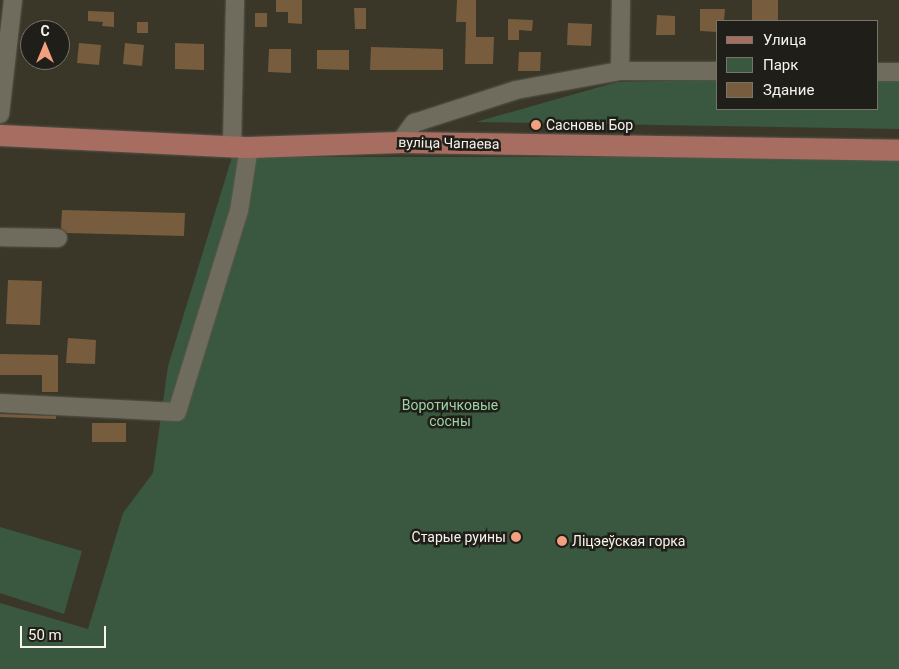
<!DOCTYPE html>
<html>
<head>
<meta charset="utf-8">
<style>
	body { margin:0 }
	#map { position:relative; width:899px; height:669px; overflow:hidden; background:#3a3729; font-family:Roboto,sans-serif }
	div>[style] { position:absolute }
	.green>* { inset:0; background:#39583f }
	.building>* { inset:0; background:#785c3e }
	.roads { filter:drop-shadow(0 0 1px #58564b) drop-shadow(0 0 1px #58564b) }
	.minor>* { height:18px; margin:-9px; padding:0 9px; transform-origin:9px; border-radius:9px; background:#6f6c5d }
	.major>* { height:21px; margin:-10.5px; padding:0 10.5px; transform-origin:10.5px; border-radius:10.5px; background:#a76d61 }
	.dots>* { width:14px; height:14px; translate:-50% -50%; box-sizing:border-box; border:2px solid #201e18; border-radius:50% }
	span { translate:-50% -50%; white-space:nowrap; text-align:center; line-height:1.15; -webkit-text-stroke:5px #201e18; paint-order:stroke }
	.poi-label { font-size:14px; color:#f6f4ec }
	.left { translate:0 -50%; text-align:left }
	.right { translate:-100% -50%; text-align:right }
	.street-label { font-size:14px; color:#f6f4ec }
	.park-label { font-size:14px; color:#9bd4a6 }
	.legend { position:absolute; left:716px; top:20px; width:162px; height:90px; box-sizing:border-box; background:#201e18; border:1px solid #76746d; margin:0; padding:6px 9px; list-style:none; font-size:15px; color:#f6f4ec }
	.legend li { display:flex; align-items:center; gap:10px; height:25px }
	.legend b { width:25px; border:1px solid #76746d }
	.north { position:absolute; left:20px; top:20px; width:50px; height:50px; box-sizing:border-box; background:#201e18; border:1px solid #76746d; border-radius:50%; rotate:0deg; font-size:14px; font-weight:700; line-height:20px; text-align:center; color:#f6f4ec }
	.north::after { content:''; display:block; margin:auto; width:18px; height:22px; background:#f2a080; clip-path:polygon(50% 0,100% 100%,50% 72%,0 100%) }
	.scale { position:absolute; left:20px; top:626px; width:86px; height:22px; box-sizing:border-box; border:2px solid #f6f4ec; border-top:0; padding-left:6px; font-size:15px; line-height:18px; white-space:nowrap; color:#f6f4ec; -webkit-text-stroke:4px #201e18; paint-order:stroke }
</style>
</head>
<body>
<div id="map">
	<div class="green">
		<div style="clip-path:polygon(878px 78px,899px 78px,899px 129px,476px 122px,617px 82px,718px 80px,718px 109px,878px 109px)"></div>
		<div style="clip-path:polygon(232px 157px,899px 157px,899px 669px,0 669px,0 603px,88px 629px,123px 513px,153px 473px,168px 366px)"></div>
		<div style="clip-path:polygon(0 527px,82px 551px,64px 614px,0 593px)"></div>
	</div>
	<div class="building">
		<div style="clip-path:polygon(276px 0,302px 0,302px 24px,288px 23px,288px 12px,276px 12px)"></div>
		<div style="clip-path:polygon(457px 0,476px 0,476px 37px,494px 37px,493px 64px,465px 64px,466px 22px,456px 22px)"></div>
		<div style="clip-path:polygon(752px 0,778px 0,778px 21px,752px 21px)"></div>
		<div style="clip-path:polygon(354px 8px,366px 8px,366px 29px,355px 29px)"></div>
		<div style="clip-path:polygon(700px 9px,725px 9px,724px 21px,718px 21px,718px 32px,700px 31px)"></div>
		<div style="clip-path:polygon(88px 11px,114px 12px,114px 27px,102px 26px,103px 22px,88px 21px)"></div>
		<div style="clip-path:polygon(255px 13px,267px 13px,267px 27px,255px 27px)"></div>
		<div style="clip-path:polygon(657px 15px,675px 16px,675px 35px,656px 35px)"></div>
		<div style="clip-path:polygon(508px 19px,533px 20px,532px 31px,519px 30px,519px 40px,508px 40px)"></div>
		<div style="clip-path:polygon(137px 22px,148px 22px,148px 33px,137px 33px)"></div>
		<div style="clip-path:polygon(568px 23px,592px 24px,591px 46px,567px 45px)"></div>
		<div style="clip-path:polygon(79px 43px,101px 45px,99px 65px,77px 63px)"></div>
		<div style="clip-path:polygon(125px 43px,144px 45px,142px 66px,123px 64px)"></div>
		<div style="clip-path:polygon(175px 43px,204px 44px,204px 70px,175px 69px)"></div>
		<div style="clip-path:polygon(371px 47px,443px 49px,443px 70px,370px 70px)"></div>
		<div style="clip-path:polygon(269px 49px,291px 49px,291px 73px,268px 72px)"></div>
		<div style="clip-path:polygon(317px 50px,349px 50px,349px 70px,317px 69px)"></div>
		<div style="clip-path:polygon(519px 52px,541px 52px,540px 71px,518px 71px)"></div>
		<div style="clip-path:polygon(62px 210px,185px 213px,184px 236px,67px 233px,61px 228px)"></div>
		<div style="clip-path:polygon(8px 280px,42px 281px,40px 325px,6px 324px)"></div>
		<div style="clip-path:polygon(68px 338px,96px 340px,95px 364px,66px 363px)"></div>
		<div style="clip-path:polygon(0 354px,58px 355px,58px 392px,42px 392px,42px 375px,0 375px)"></div>
		<div style="clip-path:polygon(0 414px,56px 416px,56px 419px,0 417px)"></div>
		<div style="clip-path:polygon(92px 423px,126px 423px,126px 442px,92px 442px)"></div>
	</div>
	<div class="roads">
		<div class="minor">
			<div style="left:620px;top:71px;width:71px;rotate:-89.2deg"></div>
			<div style="left:878px;top:72px;width:21px"></div>
			<div style="left:0;top:114px;width:115px;rotate:-83.5deg"></div>
			<div style="left:400px;top:142px;width:24px;rotate:-54deg"></div>
			<div style="left:414px;top:123px;width:107px;rotate:-17.9deg"></div>
			<div style="left:516px;top:90px;width:106px;rotate:-10.4deg"></div>
			<div style="left:620px;top:71px;width:98px"></div>
			<div style="left:232px;top:146px;width:146px;rotate:-88.8deg"></div>
			<div style="left:0;top:237px;width:58px;rotate:1deg"></div>
			<div style="left:0;top:403px;width:177px;rotate:2.9deg"></div>
			<div style="left:177px;top:412px;width:210px;rotate:-72.9deg"></div>
			<div style="left:239px;top:211px;width:65px;rotate:-81.1deg"></div>
		</div>
		<div class="major">
			<div style="left:0;top:135px;width:249px;rotate:2.8deg"></div>
			<div style="left:249px;top:147px;width:151px;rotate:-1.9deg"></div>
			<div style="left:400px;top:142px;width:499px;rotate:0.9deg"></div>
		</div>
	</div>
	<div class="dots">
		<div style="left:536px;top:125px;background:#f2a080"></div>
		<div style="left:516px;top:537px;background:#f2a080"></div>
		<div style="left:562px;top:541px;background:#f2a080"></div>
	</div>
	<div class="poi-label">
		<span class="left" style="left:546px;top:125px">Сасновы Бор</span>
		<span class="right" style="left:506px;top:537px">Старые руины</span>
		<span class="left" style="left:572px;top:541px">Ліцэеўская горка</span>
	</div>
	<div class="street-label">
		<span style="left:449px;top:143px;rotate:1deg">вуліца Чапаева</span>
	</div>
	<div class="park-label">
		<span style="left:450px;top:413px">Воротичковые<br>сосны</span>
	</div>
	<ul class="legend">
	<li><b style="height:6px;background:#a76d61"></b>Улица</li>
	<li><b style="height:14px;background:#39583f"></b>Парк</li>
	<li><b style="height:14px;background:#785c3e"></b>Здание</li>
	</ul>
	<div class="north">С</div>
	<div class="scale">50 m</div>
</div>
</body>
</html>
